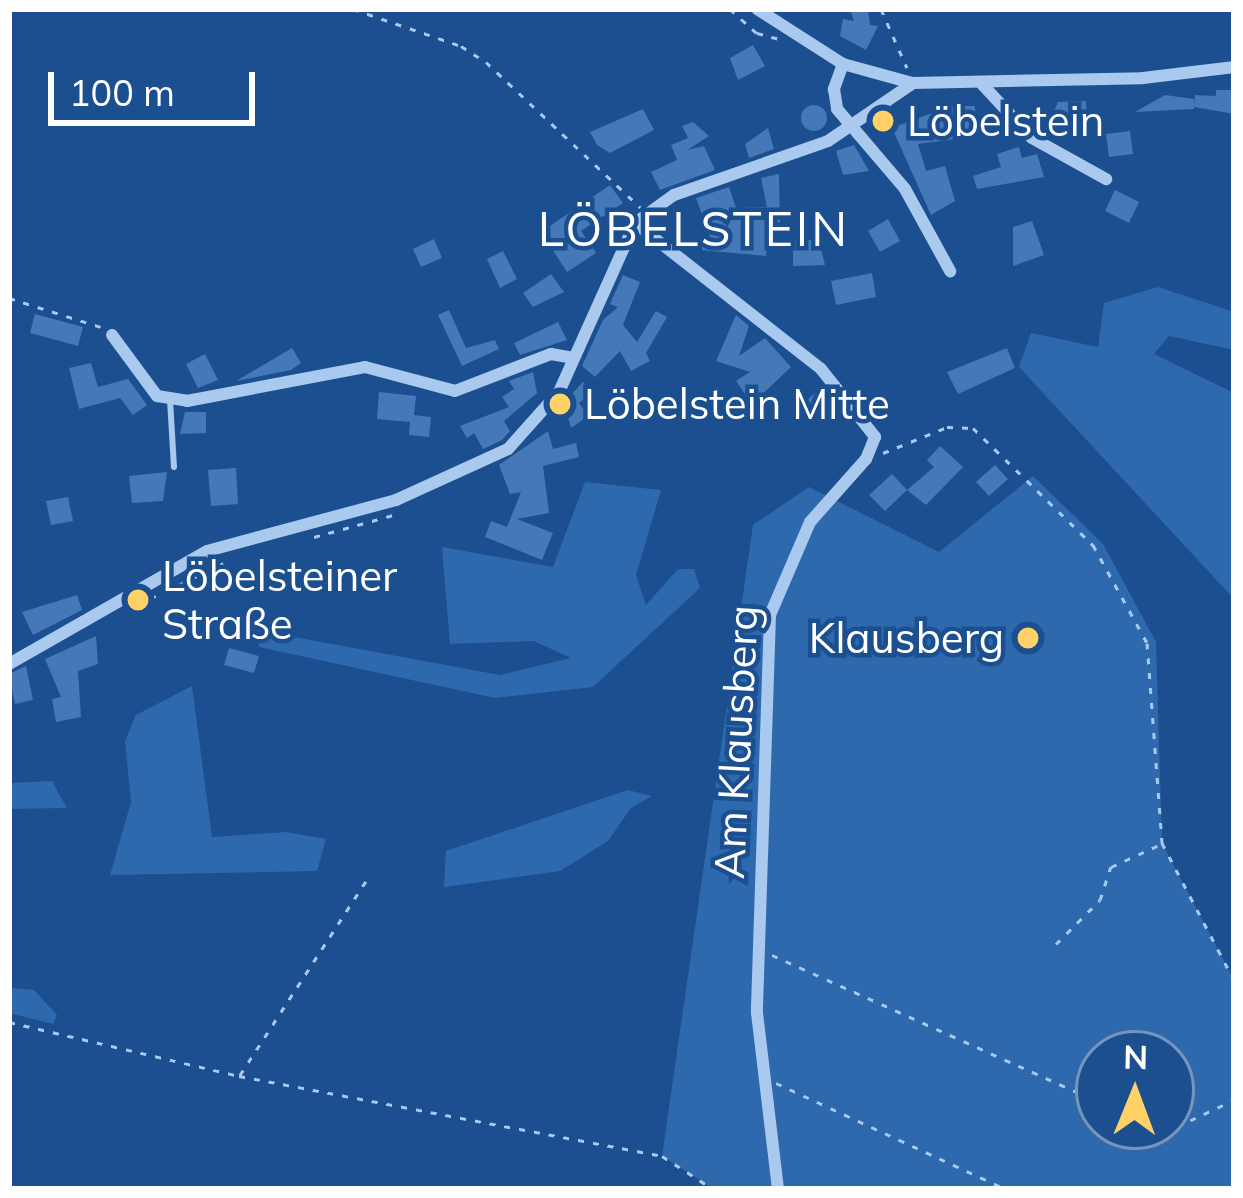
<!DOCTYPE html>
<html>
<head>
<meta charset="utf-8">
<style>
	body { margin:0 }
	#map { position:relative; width:1243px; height:1198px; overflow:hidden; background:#1b4f8f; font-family:Mulish,sans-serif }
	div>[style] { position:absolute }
	.green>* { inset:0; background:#2e69ad }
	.building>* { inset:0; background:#4478b7 }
	.round { border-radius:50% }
	.path>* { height:3px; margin-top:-1.5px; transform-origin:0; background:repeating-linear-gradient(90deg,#a9c9ee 0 6px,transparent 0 15px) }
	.service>* { height:6px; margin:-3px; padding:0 3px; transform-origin:3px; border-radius:3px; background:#a9c9ee }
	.minor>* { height:12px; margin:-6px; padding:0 6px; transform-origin:6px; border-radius:6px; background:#a9c9ee }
	.dots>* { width:33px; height:33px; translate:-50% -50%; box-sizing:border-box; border:6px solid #1b4f8f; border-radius:50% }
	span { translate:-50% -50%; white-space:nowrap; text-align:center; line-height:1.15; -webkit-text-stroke:9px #1b4f8f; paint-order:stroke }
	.poi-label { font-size:42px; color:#fff }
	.left { translate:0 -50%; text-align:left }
	.right { translate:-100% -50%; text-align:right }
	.street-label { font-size:42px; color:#fff }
	.quarter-label { font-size:48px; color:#fff; letter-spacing:3px }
	.frame { position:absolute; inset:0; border:12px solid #fff; pointer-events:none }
	.north { position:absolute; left:1075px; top:1030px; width:120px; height:120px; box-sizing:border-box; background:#1b4f8f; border:3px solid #7695bc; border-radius:50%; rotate:1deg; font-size:33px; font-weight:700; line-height:48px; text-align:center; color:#fff }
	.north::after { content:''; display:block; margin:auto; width:42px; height:54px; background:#ffd166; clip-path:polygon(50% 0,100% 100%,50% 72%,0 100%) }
	.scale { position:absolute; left:48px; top:72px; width:207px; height:54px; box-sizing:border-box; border:6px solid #fff; border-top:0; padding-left:15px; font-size:36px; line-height:42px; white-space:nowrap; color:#fff; -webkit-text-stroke:9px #1b4f8f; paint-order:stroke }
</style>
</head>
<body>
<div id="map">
	<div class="green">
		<div style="clip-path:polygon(1158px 287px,1234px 312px,1234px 350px,1169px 336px,1154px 354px,1234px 393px,1234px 599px,1019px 367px,1031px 333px,1098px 347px,1104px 303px)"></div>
		<div style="clip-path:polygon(evenodd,1033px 476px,1103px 544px,1156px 642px,1162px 843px,1234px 980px,1234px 1189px,713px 1189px,662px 1156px,753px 525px,809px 487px,939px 552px,1033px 476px,1099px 1054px,1171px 1054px,1171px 1126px,1099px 1126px,1099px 1054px)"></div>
		<div style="clip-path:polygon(585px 482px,661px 490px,636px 575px,646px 605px,678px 569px,694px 569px,700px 588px,593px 687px,495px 698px,259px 647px,256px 630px,500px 675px,571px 658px,534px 641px,450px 644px,442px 547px,553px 567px)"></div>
		<div style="clip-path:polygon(192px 686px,212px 837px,286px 832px,326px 839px,317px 871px,110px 875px,131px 802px,125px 741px,136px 715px)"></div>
		<div style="clip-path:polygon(52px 781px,67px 808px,9px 809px,9px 783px)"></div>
		<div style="clip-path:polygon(628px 790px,652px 796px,631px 808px,608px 841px,560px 871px,444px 887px,446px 851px)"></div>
		<div style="clip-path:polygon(9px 988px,34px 990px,57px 1015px,53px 1024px,9px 1013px)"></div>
	</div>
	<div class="building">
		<div style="clip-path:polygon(850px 9px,868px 9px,870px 25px,878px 26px,866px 50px,840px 36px,843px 19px,854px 21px)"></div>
		<div style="clip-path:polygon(753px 45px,765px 66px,738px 80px,730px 58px)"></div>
		<div style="clip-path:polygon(1216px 90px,1234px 90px,1234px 114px,1194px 107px,1195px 95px,1216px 96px)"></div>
		<div style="clip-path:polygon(1165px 95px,1194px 99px,1194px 109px,1135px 112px)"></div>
		<div style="clip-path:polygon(1086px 101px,1087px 120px,1049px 123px,1058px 102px)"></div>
		<div class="round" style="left:801px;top:105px;width:26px;height:26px"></div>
		<div style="clip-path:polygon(951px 106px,975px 106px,976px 136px,918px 144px,926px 171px,945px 166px,955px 201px,931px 215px,892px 128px)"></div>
		<div style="clip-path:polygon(643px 109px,654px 130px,610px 153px,597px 145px,590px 132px)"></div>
		<div style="clip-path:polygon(693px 122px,709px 136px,687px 150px,704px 146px,715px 170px,660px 190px,651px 172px,677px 160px,671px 145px,688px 138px,682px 126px)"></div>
		<div style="clip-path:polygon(768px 128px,774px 149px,749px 158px,745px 144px)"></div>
		<div style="clip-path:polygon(1130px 131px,1133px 154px,1109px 157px,1106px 134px)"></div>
		<div style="clip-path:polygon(854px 145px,869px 171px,843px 175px,836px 151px)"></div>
		<div style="clip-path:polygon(1019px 147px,1022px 158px,1037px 154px,1044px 177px,977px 189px,973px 176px,1001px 167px,997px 154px)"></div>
		<div style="clip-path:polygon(779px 174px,780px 232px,768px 233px,766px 256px,700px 250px,700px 236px,710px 237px,696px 198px,729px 187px,736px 208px,767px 207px,761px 178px)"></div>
		<div style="clip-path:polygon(610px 185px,623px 203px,581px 231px,596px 253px,567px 272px,541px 232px)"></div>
		<div style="clip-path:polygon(1115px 190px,1139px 202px,1129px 223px,1105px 211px)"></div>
		<div style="clip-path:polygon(888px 219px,900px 241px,880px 252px,868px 231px)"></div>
		<div style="clip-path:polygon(1032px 221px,1044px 255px,1013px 266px,1013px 227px)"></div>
		<div style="clip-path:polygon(434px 239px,442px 258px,421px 267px,413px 249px)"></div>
		<div style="clip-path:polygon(793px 240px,819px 240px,825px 265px,793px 266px)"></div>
		<div style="clip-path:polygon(503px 251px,517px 279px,500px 288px,487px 259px)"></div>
		<div style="clip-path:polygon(872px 273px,876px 297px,836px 305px,831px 281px)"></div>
		<div style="clip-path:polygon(551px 274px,564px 292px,533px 307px,523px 293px)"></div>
		<div style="clip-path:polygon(623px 275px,640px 282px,623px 325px,637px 342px,656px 311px,667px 317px,646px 353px,650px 361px,631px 371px,620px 351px,595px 377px,582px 366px,603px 320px,618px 307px,610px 304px)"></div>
		<div style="clip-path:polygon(449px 310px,466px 348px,495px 340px,499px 349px,462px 366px,438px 315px)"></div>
		<div style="clip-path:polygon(35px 314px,83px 327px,78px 346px,30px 333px)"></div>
		<div style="clip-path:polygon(736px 315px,749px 326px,739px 356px,765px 338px,791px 367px,752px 404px,736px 381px,750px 372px,716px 361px)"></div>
		<div style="clip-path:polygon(558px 322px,567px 340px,520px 355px,514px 343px)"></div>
		<div style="clip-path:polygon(292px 348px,301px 363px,291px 370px,236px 381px)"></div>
		<div style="clip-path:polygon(1007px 348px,1015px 368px,958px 394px,947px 372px)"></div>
		<div style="clip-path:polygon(205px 354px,218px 380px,198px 388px,186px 364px)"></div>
		<div style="clip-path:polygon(91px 363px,98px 387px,128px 379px,147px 405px,133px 415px,120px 398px,79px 409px,69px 368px)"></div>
		<div style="clip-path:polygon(533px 372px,537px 393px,504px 421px,510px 431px,502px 440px,483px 449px,474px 433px,467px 438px,460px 426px,509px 407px,502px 397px,514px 389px,509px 381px)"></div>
		<div style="clip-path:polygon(583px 382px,592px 393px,579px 403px,588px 416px,571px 428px,564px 402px)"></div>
		<div style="clip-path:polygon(817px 391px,833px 408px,819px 422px,803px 404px)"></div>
		<div style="clip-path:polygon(379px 392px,416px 396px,414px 415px,431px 417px,429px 437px,409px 435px,410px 422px,377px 419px)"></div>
		<div style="clip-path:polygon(185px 412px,206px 412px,206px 433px,180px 434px)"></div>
		<div style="clip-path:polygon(548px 431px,553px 449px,576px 443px,579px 457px,543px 466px,549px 513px,517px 519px,553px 533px,542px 560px,485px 537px,491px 521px,507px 527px,521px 492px,510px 494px,499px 465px)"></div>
		<div style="clip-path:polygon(940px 446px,963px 467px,926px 505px,907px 490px,934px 467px,927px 460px)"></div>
		<div style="clip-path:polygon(995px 465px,1008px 479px,989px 496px,976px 482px)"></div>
		<div style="clip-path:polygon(236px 468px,238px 504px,211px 506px,208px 470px)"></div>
		<div style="clip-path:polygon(167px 472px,163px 501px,132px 503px,129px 476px)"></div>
		<div style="clip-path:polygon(892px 474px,907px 490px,885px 511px,869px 495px)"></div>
		<div style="clip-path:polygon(68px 497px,73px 521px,51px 525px,46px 501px)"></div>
		<div style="clip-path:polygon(77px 595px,82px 610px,33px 635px,22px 612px)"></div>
		<div style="clip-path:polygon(96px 636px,98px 664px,78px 671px,81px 717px,56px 722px,52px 699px,61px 697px,45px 659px)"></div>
		<div style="clip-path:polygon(229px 648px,259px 656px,254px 673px,224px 665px)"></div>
		<div style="clip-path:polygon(26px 666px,33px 700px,15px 704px,9px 674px)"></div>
	</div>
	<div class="path">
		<div style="left:353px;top:9px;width:114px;rotate:18.9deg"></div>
		<div style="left:461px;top:46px;width:30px;rotate:33deg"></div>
		<div style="left:486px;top:62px;width:212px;rotate:43.3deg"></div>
		<div style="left:730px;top:9px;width:36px;rotate:42deg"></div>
		<div style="left:757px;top:33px;width:23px;rotate:15deg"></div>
		<div style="left:881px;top:9px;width:64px;rotate:66.2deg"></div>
		<div style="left:9px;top:298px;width:96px;rotate:17.5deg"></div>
		<div style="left:883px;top:453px;width:69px;rotate:-22.1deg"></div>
		<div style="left:947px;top:427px;width:26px;rotate:2deg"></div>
		<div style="left:973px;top:428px;width:168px;rotate:44.3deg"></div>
		<div style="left:1093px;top:545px;width:112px;rotate:61.1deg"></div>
		<div style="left:1147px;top:643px;width:201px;rotate:85.7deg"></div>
		<div style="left:1162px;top:843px;width:155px;rotate:62.3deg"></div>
		<div style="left:314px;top:537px;width:86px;rotate:-15.5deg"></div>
		<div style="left:137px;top:605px;width:103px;rotate:-25.8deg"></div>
		<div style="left:1056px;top:944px;width:62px;rotate:-45deg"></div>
		<div style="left:1100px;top:900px;width:35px;rotate:-72deg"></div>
		<div style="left:1111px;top:867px;width:55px;rotate:-24.7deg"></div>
		<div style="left:772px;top:955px;width:359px;rotate:24.2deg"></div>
		<div style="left:9px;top:1022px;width:236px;rotate:13.2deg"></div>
		<div style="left:239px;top:1076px;width:430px;rotate:10.7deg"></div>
		<div style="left:662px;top:1156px;width:61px;rotate:32.9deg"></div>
		<div style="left:240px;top:1075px;width:235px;rotate:-57deg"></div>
		<div style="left:776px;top:1083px;width:252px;rotate:24.8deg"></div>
		<div style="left:1149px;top:1126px;width:16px;rotate:27deg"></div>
		<div style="left:1163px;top:1133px;width:78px;rotate:-24.9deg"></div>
	</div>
	<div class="service">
		<div style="left:170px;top:400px;width:67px;rotate:86.6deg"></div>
	</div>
	<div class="minor">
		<div style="left:757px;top:9px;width:102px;rotate:32.6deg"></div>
		<div style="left:843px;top:64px;width:72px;rotate:15.4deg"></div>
		<div style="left:843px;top:64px;width:27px;rotate:110deg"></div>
		<div style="left:834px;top:89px;width:20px;rotate:81deg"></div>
		<div style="left:837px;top:109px;width:105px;rotate:49.6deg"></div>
		<div style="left:905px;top:189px;width:94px;rotate:61.2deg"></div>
		<div style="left:980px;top:82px;width:76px;rotate:47.1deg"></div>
		<div style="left:1032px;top:138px;width:85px;rotate:29deg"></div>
		<div style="left:635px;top:223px;width:236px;rotate:38.1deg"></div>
		<div style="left:821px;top:369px;width:87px;rotate:51.5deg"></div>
		<div style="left:875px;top:437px;width:24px;rotate:112deg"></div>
		<div style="left:866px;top:459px;width:84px;rotate:131.6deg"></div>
		<div style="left:810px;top:522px;width:101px;rotate:113.3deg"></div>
		<div style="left:770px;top:615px;width:398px;rotate:91.9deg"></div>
		<div style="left:757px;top:1013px;width:177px;rotate:83.2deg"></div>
		<div style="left:112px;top:335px;width:76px;rotate:53.6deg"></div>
		<div style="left:157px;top:396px;width:30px;rotate:9deg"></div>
		<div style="left:187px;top:401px;width:181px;rotate:-10.8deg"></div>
		<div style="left:365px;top:367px;width:93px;rotate:14.9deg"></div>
		<div style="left:455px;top:391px;width:103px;rotate:-21.1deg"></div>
		<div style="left:551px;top:354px;width:23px;rotate:10deg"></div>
		<div style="left:9px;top:664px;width:228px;rotate:-29.7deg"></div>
		<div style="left:207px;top:551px;width:196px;rotate:-15.1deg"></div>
		<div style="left:396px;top:500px;width:123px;rotate:-24.5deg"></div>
		<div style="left:508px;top:449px;width:76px;rotate:-48.2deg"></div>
		<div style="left:559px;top:392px;width:185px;rotate:-65.8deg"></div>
		<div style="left:635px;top:223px;width:48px;rotate:-35.7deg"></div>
		<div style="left:674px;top:195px;width:163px;rotate:-19.3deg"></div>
		<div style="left:828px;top:141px;width:103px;rotate:-34.3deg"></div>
		<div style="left:913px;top:83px;width:230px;rotate:-1.2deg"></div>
		<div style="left:1143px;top:78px;width:92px;rotate:-6.9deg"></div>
	</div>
	<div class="dots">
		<div style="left:883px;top:121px;background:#ffd166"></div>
		<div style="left:560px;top:404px;background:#ffd166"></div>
		<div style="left:138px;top:600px;background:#ffd166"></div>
		<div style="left:1028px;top:638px;background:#ffd166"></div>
	</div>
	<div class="poi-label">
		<span class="left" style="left:907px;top:121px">Löbelstein</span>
		<span class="left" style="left:584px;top:404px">Löbelstein Mitte</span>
		<span class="left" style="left:162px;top:600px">Löbelsteiner<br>Straße</span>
		<span class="right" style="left:1004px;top:638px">Klausberg</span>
	</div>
	<div class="street-label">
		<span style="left:736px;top:742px;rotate:-87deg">Am Klausberg</span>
	</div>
	<div class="quarter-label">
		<span style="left:694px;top:229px">LÖBELSTEIN</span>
	</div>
	<div class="frame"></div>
	<div class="north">N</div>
	<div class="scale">100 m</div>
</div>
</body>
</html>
